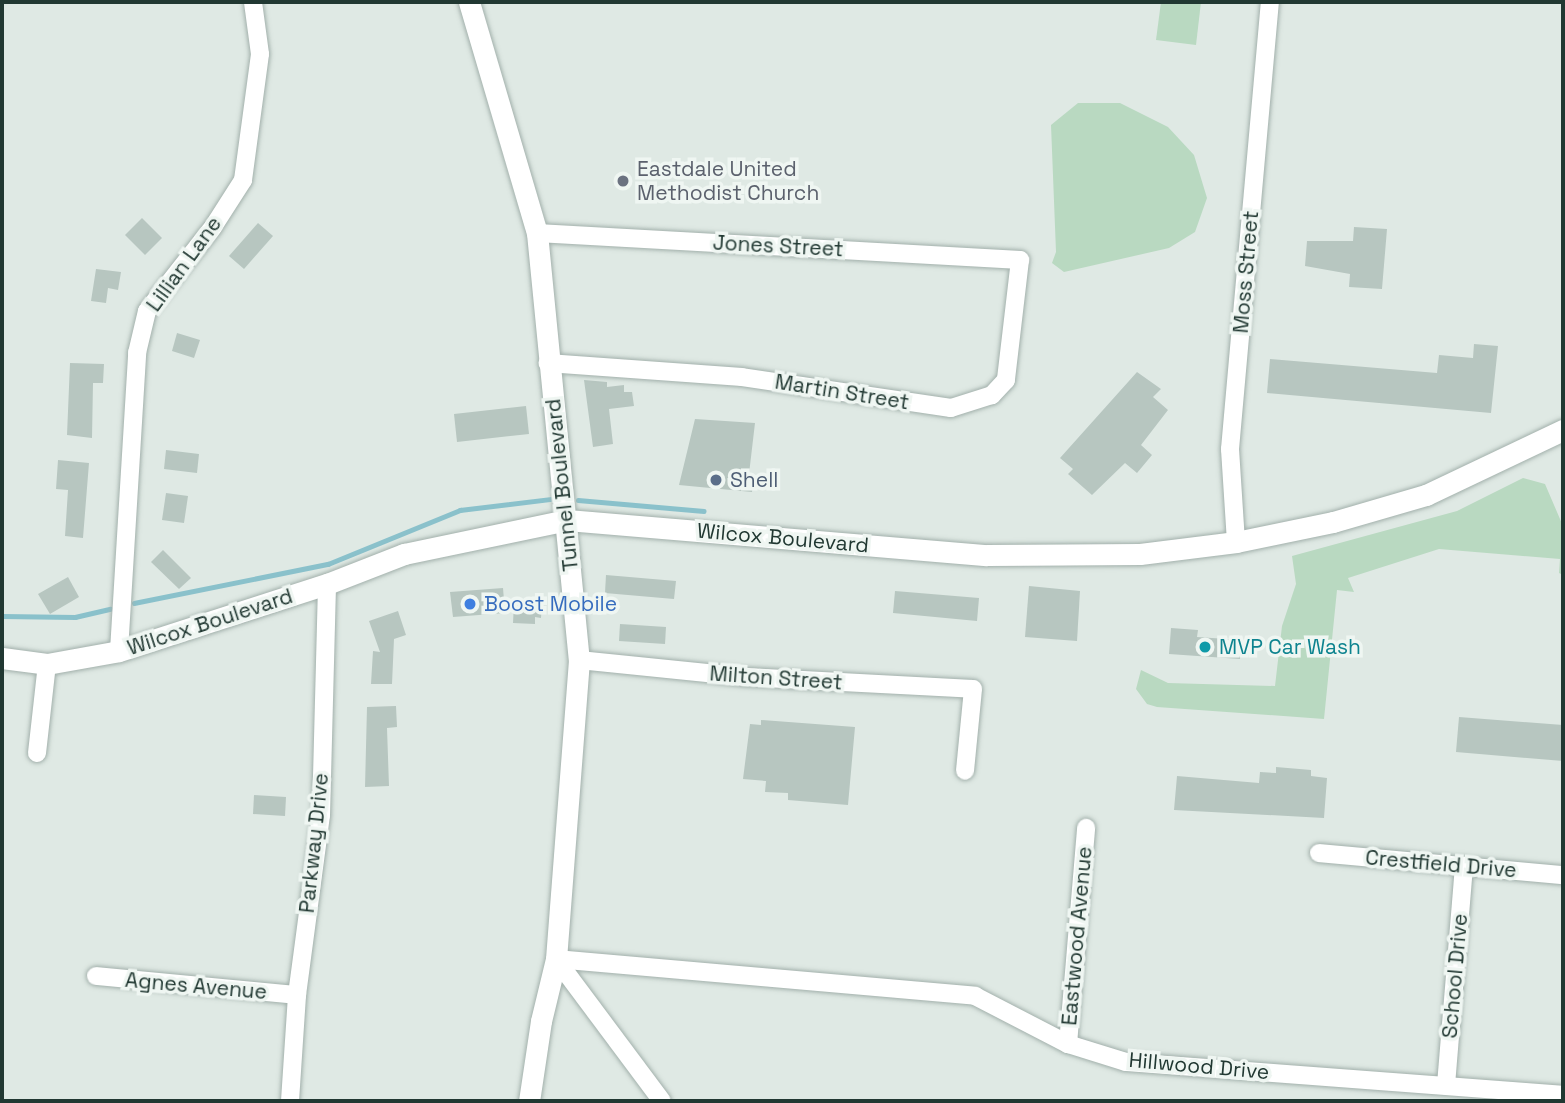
<!DOCTYPE html>
<html>
<head>
<meta charset="utf-8">
<style>
	body { margin:0 }
	#map { position:relative; width:1565px; height:1103px; overflow:hidden; background:#dfe9e4; font-family:"Space Grotesk",sans-serif }
	div>[style] { position:absolute }
	.green>* { inset:0; background:#b9d9c1 }
	.stream>* { height:4.5px; margin:-2.25px; padding:0 2.25px; transform-origin:2.25px; border-radius:2.25px; background:#8ac1cb }
	.building>* { inset:0; background:#b7c6c0 }
	.roads { filter:drop-shadow(0 0 2px #a2b0ab) drop-shadow(0 0 2px #a2b0ab) }
	.minor>* { height:18px; margin:-9px; padding:0 9px; transform-origin:9px; border-radius:9px; background:#fff }
	.secondary>* { height:21px; margin:-10.5px; padding:0 10.5px; transform-origin:10.5px; border-radius:10.5px; background:#fff }
	.dots>* { width:19px; height:19px; translate:-50% -50%; box-sizing:border-box; border:4px solid #eff6f2; border-radius:50% }
	span { translate:-50% -50%; white-space:nowrap; text-align:center; line-height:1.15; -webkit-text-stroke:7px #eff6f2; paint-order:stroke }
	.worship-label { font-size:21px; color:#5b616d }
	.left { translate:0 -50%; text-align:left }
	.street-label { font-size:21px; color:#213832 }
	.service-label { font-size:21px; color:#4e5e75 }
	.shop-label { font-size:21px; color:#366cbe }
	.culture-label { font-size:21px; color:#0d838f }
	.frame { position:absolute; inset:0; border:4px solid #213832; pointer-events:none }
</style>
</head>
<body>
<div id="map">
	<div class="green">
		<div style="clip-path:polygon(1161px 2px,1201px 2px,1196px 45px,1156px 40px)"></div>
		<div style="clip-path:polygon(1078px 103px,1120px 103px,1168px 127px,1194px 155px,1207px 198px,1195px 232px,1169px 248px,1064px 272px,1052px 263px,1056px 252px,1051px 125px)"></div>
		<div style="clip-path:polygon(1523px 478px,1545px 484px,1563px 526px,1563px 575px,1559px 573px,1560px 559px,1439px 549px,1348px 578px,1354px 592px,1337px 590px,1324px 719px,1157px 707px,1147px 704px,1136px 689px,1141px 670px,1168px 683px,1275px 686px,1282px 626px,1296px 584px,1292px 556px,1457px 511px)"></div>
	</div>
	<div class="stream">
		<div style="left:578px;top:500px;width:126px;rotate:5deg"></div>
		<div style="left:134px;top:603px;width:198px;rotate:-11.4deg"></div>
		<div style="left:328px;top:564px;width:143px;rotate:-22.2deg"></div>
		<div style="left:460px;top:510px;width:92px;rotate:-6.9deg"></div>
		<div style="left:2px;top:616px;width:73px;rotate:0.8deg"></div>
		<div style="left:75px;top:617px;width:36px;rotate:-13deg"></div>
	</div>
	<div class="building">
		<div style="clip-path:polygon(142px 218px,162px 238px,145px 255px,125px 235px)"></div>
		<div style="clip-path:polygon(258px 223px,273px 236px,244px 269px,229px 256px)"></div>
		<div style="clip-path:polygon(1354px 227px,1387px 229px,1382px 289px,1349px 287px,1350px 274px,1305px 266px,1307px 241px,1353px 241px)"></div>
		<div style="clip-path:polygon(96px 269px,121px 272px,118px 290px,108px 288px,106px 303px,91px 301px)"></div>
		<div style="clip-path:polygon(177px 333px,200px 340px,194px 358px,172px 351px)"></div>
		<div style="clip-path:polygon(1474px 344px,1498px 346px,1491px 413px,1267px 393px,1270px 359px,1437px 373px,1439px 355px,1473px 358px)"></div>
		<div style="clip-path:polygon(70px 363px,104px 364px,103px 383px,93px 383px,92px 438px,67px 435px)"></div>
		<div style="clip-path:polygon(1137px 372px,1161px 389px,1153px 397px,1168px 410px,1141px 445px,1152px 455px,1137px 473px,1125px 463px,1092px 495px,1068px 474px,1073px 469px,1060px 458px)"></div>
		<div style="clip-path:polygon(584px 380px,607px 382px,607px 387px,624px 385px,624px 392px,632px 392px,634px 406px,609px 409px,613px 444px,593px 447px)"></div>
		<div style="clip-path:polygon(526px 406px,529px 434px,457px 442px,454px 414px)"></div>
		<div style="clip-path:polygon(695px 419px,755px 423px,749px 474px,754px 475px,752px 492px,679px 485px)"></div>
		<div style="clip-path:polygon(166px 450px,199px 454px,197px 473px,164px 469px)"></div>
		<div style="clip-path:polygon(58px 460px,89px 463px,83px 538px,65px 536px,68px 490px,56px 489px)"></div>
		<div style="clip-path:polygon(166px 493px,188px 496px,184px 523px,162px 520px)"></div>
		<div style="clip-path:polygon(163px 550px,191px 578px,179px 589px,151px 562px)"></div>
		<div style="clip-path:polygon(606px 575px,676px 581px,674px 599px,605px 593px)"></div>
		<div style="clip-path:polygon(68px 577px,79px 597px,50px 614px,38px 594px)"></div>
		<div style="clip-path:polygon(1029px 586px,1080px 591px,1077px 641px,1025px 637px)"></div>
		<div style="clip-path:polygon(503px 588px,505px 613px,453px 617px,450px 592px)"></div>
		<div style="clip-path:polygon(895px 591px,979px 598px,977px 621px,893px 613px)"></div>
		<div style="clip-path:polygon(514px 603px,542px 603px,541px 618px,535px 617px,535px 624px,513px 623px)"></div>
		<div style="clip-path:polygon(398px 611px,406px 635px,394px 639px,392px 684px,371px 684px,373px 651px,380px 652px,369px 621px)"></div>
		<div style="clip-path:polygon(620px 624px,666px 627px,665px 644px,619px 641px)"></div>
		<div style="clip-path:polygon(1171px 628px,1198px 630px,1197px 637px,1242px 640px,1240px 659px,1169px 654px)"></div>
		<div style="clip-path:polygon(396px 706px,397px 727px,387px 728px,389px 786px,365px 787px,367px 707px)"></div>
		<div style="clip-path:polygon(1459px 717px,1563px 725px,1563px 761px,1456px 752px)"></div>
		<div style="clip-path:polygon(761px 720px,855px 727px,848px 805px,788px 800px,788px 793px,765px 792px,766px 781px,743px 779px,750px 724px,761px 725px)"></div>
		<div style="clip-path:polygon(1276px 767px,1311px 770px,1311px 776px,1327px 778px,1324px 818px,1174px 810px,1177px 776px,1259px 783px,1260px 772px,1276px 773px)"></div>
		<div style="clip-path:polygon(254px 795px,286px 797px,285px 816px,253px 814px)"></div>
	</div>
	<div class="roads">
		<div class="minor">
			<div style="left:537px;top:233px;width:484px;rotate:3.2deg"></div>
			<div style="left:1020px;top:260px;width:121px;rotate:96.7deg"></div>
			<div style="left:1006px;top:380px;width:21px;rotate:133deg"></div>
			<div style="left:992px;top:395px;width:43px;rotate:162.4deg"></div>
			<div style="left:951px;top:408px;width:211px;rotate:-171.6deg"></div>
			<div style="left:742px;top:377px;width:195px;rotate:-175.9deg"></div>
			<div style="left:1236px;top:542px;width:93px;rotate:-93.7deg"></div>
			<div style="left:1230px;top:449px;width:449px;rotate:-84.9deg"></div>
			<div style="left:119px;top:651px;width:299px;rotate:-86.5deg"></div>
			<div style="left:137px;top:353px;width:43px;rotate:-76.6deg"></div>
			<div style="left:147px;top:311px;width:107px;rotate:-51.8deg"></div>
			<div style="left:213px;top:227px;width:56px;rotate:-57.4deg"></div>
			<div style="left:243px;top:180px;width:127px;rotate:-82.3deg"></div>
			<div style="left:260px;top:54px;width:52px;rotate:-97.7deg"></div>
			<div style="left:579px;top:660px;width:168px;rotate:5.8deg"></div>
			<div style="left:746px;top:677px;width:227px;rotate:3deg"></div>
			<div style="left:973px;top:689px;width:82px;rotate:95.6deg"></div>
			<div style="left:37px;top:753px;width:90px;rotate:-83.6deg"></div>
			<div style="left:1319px;top:853px;width:245px;rotate:5.2deg"></div>
			<div style="left:556px;top:959px;width:421px;rotate:5deg"></div>
			<div style="left:975px;top:996px;width:105px;rotate:27.3deg"></div>
			<div style="left:1068px;top:1044px;width:61px;rotate:17.2deg"></div>
			<div style="left:1126px;top:1062px;width:438px;rotate:4.3deg"></div>
			<div style="left:556px;top:959px;width:177px;rotate:53.3deg"></div>
			<div style="left:96px;top:976px;width:202px;rotate:5.4deg"></div>
			<div style="left:1068px;top:1044px;width:217px;rotate:-85.2deg"></div>
			<div style="left:1446px;top:1085px;width:220px;rotate:-85.3deg"></div>
			<div style="left:290px;top:1101px;width:106px;rotate:-86.2deg"></div>
			<div style="left:297px;top:995px;width:182px;rotate:-82.4deg"></div>
			<div style="left:321px;top:815px;width:231px;rotate:-88.5deg"></div>
		</div>
		<div class="secondary">
			<div style="left:469px;top:2px;width:241px;rotate:73.6deg"></div>
			<div style="left:537px;top:233px;width:429px;rotate:84.4deg"></div>
			<div style="left:579px;top:660px;width:300px;rotate:94.4deg"></div>
			<div style="left:556px;top:959px;width:64px;rotate:103.6deg"></div>
			<div style="left:541px;top:1021px;width:81px;rotate:98.5deg"></div>
			<div style="left:2px;top:658px;width:45px;rotate:7.6deg"></div>
			<div style="left:47px;top:664px;width:73px;rotate:-10.2deg"></div>
			<div style="left:119px;top:651px;width:219px;rotate:-17.9deg"></div>
			<div style="left:327px;top:584px;width:83px;rotate:-21.3deg"></div>
			<div style="left:404px;top:554px;width:167px;rotate:-11.8deg"></div>
			<div style="left:567px;top:520px;width:421px;rotate:4.8deg"></div>
			<div style="left:987px;top:555px;width:153px;rotate:-0.4deg"></div>
			<div style="left:1140px;top:554px;width:97px;rotate:-7.1deg"></div>
			<div style="left:1236px;top:542px;width:99px;rotate:-11.7deg"></div>
			<div style="left:1333px;top:522px;width:97px;rotate:-16.2deg"></div>
			<div style="left:1426px;top:495px;width:152px;rotate:-25.4deg"></div>
		</div>
	</div>
	<div class="dots">
		<div style="left:623px;top:181px;background:#6b7280"></div>
		<div style="left:716px;top:480px;background:#5c6f8a"></div>
		<div style="left:470px;top:604px;background:#3f7fe0"></div>
		<div style="left:1205px;top:647px;background:#0f9aa8"></div>
	</div>
	<div class="worship-label">
		<span class="left" style="left:637px;top:181px">Eastdale United<br>Methodist Church</span>
	</div>
	<div class="street-label">
		<span style="left:778px;top:246px;rotate:3deg">Jones Street</span>
		<span style="left:184px;top:264px;rotate:-54deg">Lillian Lane</span>
		<span style="left:1246px;top:272px;rotate:-85deg">Moss Street</span>
		<span style="left:842px;top:392px;rotate:9deg">Martin Street</span>
		<span style="left:562px;top:485px;rotate:-96deg">Tunnel Boulevard</span>
		<span style="left:783px;top:538px;rotate:5deg">Wilcox Boulevard</span>
		<span style="left:210px;top:622px;rotate:-18deg">Wilcox Boulevard</span>
		<span style="left:776px;top:678px;rotate:4deg">Milton Street</span>
		<span style="left:314px;top:843px;rotate:-84deg">Parkway Drive</span>
		<span style="left:1441px;top:864px;rotate:5deg">Crestfield Drive</span>
		<span style="left:1077px;top:936px;rotate:-85deg">Eastwood Avenue</span>
		<span style="left:1455px;top:976px;rotate:-85deg">School Drive</span>
		<span style="left:196px;top:986px;rotate:5deg">Agnes Avenue</span>
		<span style="left:1199px;top:1066px;rotate:5deg">Hillwood Drive</span>
	</div>
	<div class="service-label">
		<span class="left" style="left:730px;top:480px">Shell</span>
	</div>
	<div class="shop-label">
		<span class="left" style="left:484px;top:604px">Boost Mobile</span>
	</div>
	<div class="culture-label">
		<span class="left" style="left:1219px;top:647px">MVP Car Wash</span>
	</div>
	<div class="frame"></div>
</div>
</body>
</html>
